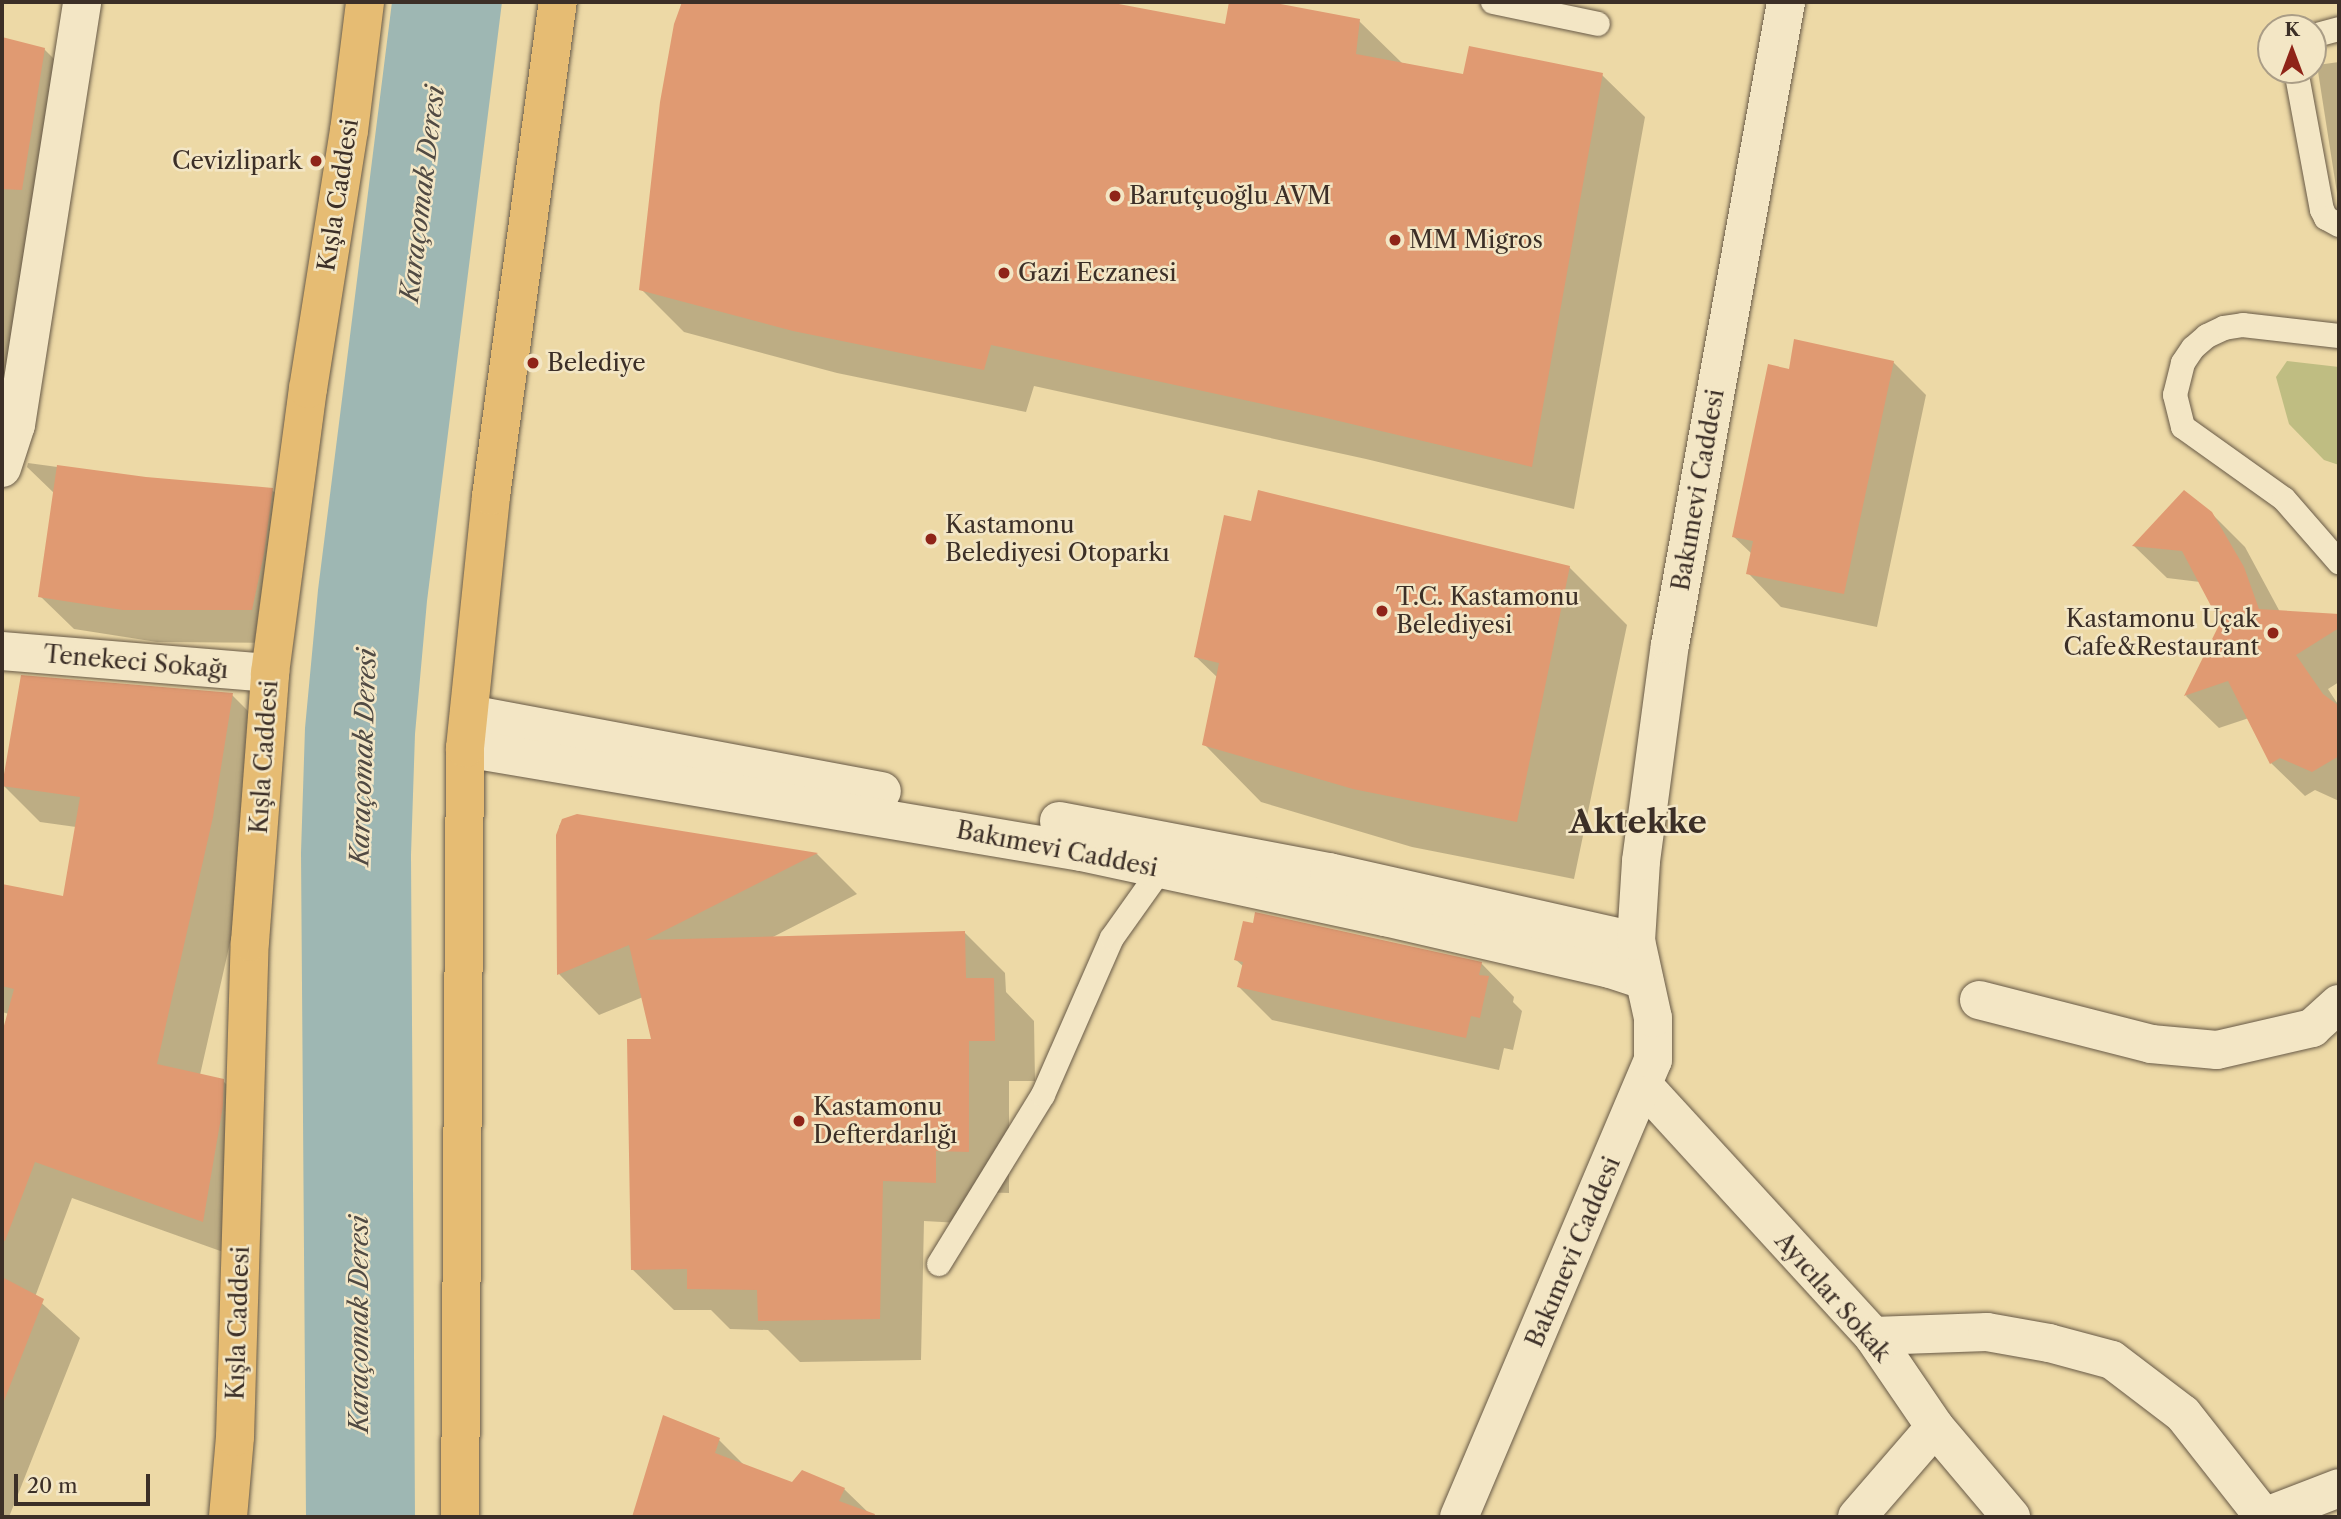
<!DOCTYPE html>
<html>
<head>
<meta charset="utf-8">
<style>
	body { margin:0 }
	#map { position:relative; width:2341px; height:1519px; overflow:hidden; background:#edd9a6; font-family:"Libre Caslon Text",serif }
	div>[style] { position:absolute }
	.green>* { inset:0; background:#bfbd82 }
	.water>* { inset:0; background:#9eb7b3 }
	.shadow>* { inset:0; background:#0003 }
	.building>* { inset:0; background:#e09a72 }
	.roads { filter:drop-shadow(0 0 2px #685a47) drop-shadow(0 0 2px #685a47) }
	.service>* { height:24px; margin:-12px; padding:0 12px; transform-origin:12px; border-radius:12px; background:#f3e6c5 }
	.minor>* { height:38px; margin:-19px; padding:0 19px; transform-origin:19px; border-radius:19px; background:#f3e6c5 }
	.primary>* { height:38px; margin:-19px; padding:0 19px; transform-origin:19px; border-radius:19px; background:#e6bc73 }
	.dots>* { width:19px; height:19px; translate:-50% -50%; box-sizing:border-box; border:4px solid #f3e6c5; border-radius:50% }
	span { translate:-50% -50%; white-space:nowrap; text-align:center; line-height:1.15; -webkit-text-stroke:5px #f3e6c5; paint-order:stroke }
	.poi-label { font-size:24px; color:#3c2f27 }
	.right { translate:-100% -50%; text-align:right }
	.left { translate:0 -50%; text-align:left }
	.street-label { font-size:24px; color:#3c2f27 }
	.water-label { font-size:26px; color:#504a43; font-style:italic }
	.district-label { font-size:32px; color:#3c2f27; font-weight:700 }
	.frame { position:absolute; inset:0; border:4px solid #3c2f27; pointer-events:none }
	.north { position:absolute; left:2257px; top:14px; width:70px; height:70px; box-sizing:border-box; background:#f3e6c5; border:2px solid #aa9d86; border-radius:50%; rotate:0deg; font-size:19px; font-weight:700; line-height:28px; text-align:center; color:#3c2f27 }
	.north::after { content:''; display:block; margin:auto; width:24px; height:32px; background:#8f2418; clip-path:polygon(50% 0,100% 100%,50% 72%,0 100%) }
	.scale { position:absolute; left:14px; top:1474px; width:136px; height:32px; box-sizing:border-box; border:4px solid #3c2f27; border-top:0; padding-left:9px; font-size:21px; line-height:24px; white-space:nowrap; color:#3c2f27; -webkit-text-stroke:5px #f3e6c5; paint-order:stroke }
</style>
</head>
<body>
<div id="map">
	<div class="green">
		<div style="clip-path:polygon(2287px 361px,2339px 367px,2339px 465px,2324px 460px,2289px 424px,2276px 377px)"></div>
	</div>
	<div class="water">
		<div style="clip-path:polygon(392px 2px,502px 2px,427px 601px,415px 734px,411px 855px,415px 1517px,306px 1517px,301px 853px,305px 728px,318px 590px)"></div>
	</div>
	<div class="shadow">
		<div style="clip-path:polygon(684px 2px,1099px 2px,1226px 26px,1231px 2px,1261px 2px,1359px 21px,1402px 63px,1464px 77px,1602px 75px,1645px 117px,1574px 509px,1366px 459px,1034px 386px,1026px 412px,837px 373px,684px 332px,641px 289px,676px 25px)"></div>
		<div style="clip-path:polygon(2px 39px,44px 49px,84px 89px,2px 465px)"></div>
		<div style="clip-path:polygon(2339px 62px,2339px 206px,2317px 65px)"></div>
		<div style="clip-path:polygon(1893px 362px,1926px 395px,1877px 627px,1781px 607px,1748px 573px,1752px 554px,1733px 536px,1790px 371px)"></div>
		<div style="clip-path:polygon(28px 463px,146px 479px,272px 490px,305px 523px,285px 643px,157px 642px,74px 629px,40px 596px,55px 494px,27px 467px)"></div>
		<div style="clip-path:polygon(2211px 513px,2245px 547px,2280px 612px,2339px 616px,2339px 682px,2328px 689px,2339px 706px,2339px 801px,2315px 790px,2305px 796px,2271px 763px,2249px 718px,2219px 728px,2186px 696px,2222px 623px,2200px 582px,2167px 578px,2134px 546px)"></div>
		<div style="clip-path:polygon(1253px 523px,1569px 567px,1627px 625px,1574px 879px,1412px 847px,1261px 802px,1204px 744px,1218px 678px,1196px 657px)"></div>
		<div style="clip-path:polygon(232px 695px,269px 732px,250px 855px,200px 1075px,223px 1081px,260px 1118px,240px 1258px,72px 1198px,35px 1297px,80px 1338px,9px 1517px,2px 1517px,2px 1040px,9px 1014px,2px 1012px,2px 886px,65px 898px,76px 827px,40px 822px,3px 785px)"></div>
		<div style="clip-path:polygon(577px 816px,817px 854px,857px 894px,771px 938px,964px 932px,1005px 973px,1006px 992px,1034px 1021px,1035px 1081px,1009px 1081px,1009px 1193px,976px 1192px,977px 1224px,924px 1221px,921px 1360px,800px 1362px,768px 1330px,730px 1329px,711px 1310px,674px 1310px,632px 1269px,653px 1041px,643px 997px,599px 1015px,559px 974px,559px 826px,563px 820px)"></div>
		<div style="clip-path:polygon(1236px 960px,1481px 963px,1514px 997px,1513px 1002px,1522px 1011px,1513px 1050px,1504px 1048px,1499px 1070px,1272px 1020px,1239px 987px,1244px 967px)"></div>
		<div style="clip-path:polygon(664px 1417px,719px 1440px,746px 1467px,792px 1484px,844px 1489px,873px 1517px,634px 1517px)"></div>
	</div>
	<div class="building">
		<div style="clip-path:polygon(682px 2px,1108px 2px,1225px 24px,1229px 2px,1270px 2px,1360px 19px,1356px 54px,1463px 74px,1469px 46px,1603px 73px,1532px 467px,1322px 417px,991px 345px,984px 370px,793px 331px,639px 290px,660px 102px,674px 24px)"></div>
		<div style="clip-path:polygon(2px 37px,45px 48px,22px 190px,2px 189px)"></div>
		<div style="clip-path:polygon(1794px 339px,1894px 361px,1844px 594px,1746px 574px,1753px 541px,1732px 537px,1768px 364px,1789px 369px)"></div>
		<div style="clip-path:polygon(57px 465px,146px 477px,273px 488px,264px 554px,252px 610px,123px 610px,38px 597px)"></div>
		<div style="clip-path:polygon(1258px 490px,1570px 566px,1517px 822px,1353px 789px,1202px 745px,1219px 663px,1194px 657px,1224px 515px,1251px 521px)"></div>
		<div style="clip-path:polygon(2184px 490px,2212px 512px,2244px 567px,2259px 609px,2339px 614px,2339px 628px,2296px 655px,2323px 694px,2339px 706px,2339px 756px,2312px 772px,2280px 758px,2270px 764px,2228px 681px,2184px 696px,2220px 623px,2182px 551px,2132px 546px)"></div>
		<div style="clip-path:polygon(21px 675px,233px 693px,213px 817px,157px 1064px,224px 1079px,223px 1106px,203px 1222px,35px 1162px,5px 1241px,2px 1240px,2px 1033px,14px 989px,2px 986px,2px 884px,63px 896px,80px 797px,2px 786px)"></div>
		<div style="clip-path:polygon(577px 814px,818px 853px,646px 940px,965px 931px,966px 978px,994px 978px,995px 1041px,969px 1041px,969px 1152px,936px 1151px,936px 1183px,883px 1181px,880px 1319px,758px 1321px,757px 1290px,687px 1289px,687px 1269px,631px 1270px,627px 1039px,651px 1039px,629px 945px,557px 975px,556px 835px,562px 819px)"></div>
		<div style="clip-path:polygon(1255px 912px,1482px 962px,1479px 975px,1489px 976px,1480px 1018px,1471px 1016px,1466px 1038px,1237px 987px,1243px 962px,1234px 960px,1243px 921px,1253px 923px)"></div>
		<div style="clip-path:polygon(2px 1277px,44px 1299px,4px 1401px,2px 1400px)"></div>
		<div style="clip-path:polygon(663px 1415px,720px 1438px,715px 1453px,792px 1482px,802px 1470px,845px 1488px,839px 1501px,875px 1514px,874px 1517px,632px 1517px)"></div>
	</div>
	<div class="roads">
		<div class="service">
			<div style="left:1493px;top:2px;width:107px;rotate:11.8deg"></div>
			<div style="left:2313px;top:36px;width:27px;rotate:-15deg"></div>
			<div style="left:2296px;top:70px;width:142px;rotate:79.5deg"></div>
			<div style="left:2322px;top:210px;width:9px;rotate:63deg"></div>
			<div style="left:2326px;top:218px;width:15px;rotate:28deg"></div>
			<div style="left:2339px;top:336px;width:97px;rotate:-173.5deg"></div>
			<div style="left:2243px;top:325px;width:19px;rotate:171deg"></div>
			<div style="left:2224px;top:328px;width:19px;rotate:155deg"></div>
			<div style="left:2207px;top:336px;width:18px;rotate:139deg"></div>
			<div style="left:2193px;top:348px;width:18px;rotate:124deg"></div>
			<div style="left:2183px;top:363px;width:33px;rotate:104deg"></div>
			<div style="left:2175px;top:395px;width:33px;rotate:76deg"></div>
			<div style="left:2183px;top:427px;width:124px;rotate:35.5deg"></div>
			<div style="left:2284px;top:499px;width:84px;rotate:48.9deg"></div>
			<div style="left:939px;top:1264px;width:198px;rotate:-58.4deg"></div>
			<div style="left:1043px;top:1095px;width:171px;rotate:-66.3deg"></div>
			<div style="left:1112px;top:938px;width:85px;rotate:-54.6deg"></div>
		</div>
		<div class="minor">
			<div style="left:2px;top:468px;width:45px;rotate:-72deg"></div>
			<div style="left:16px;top:425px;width:428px;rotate:-81.1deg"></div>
			<div style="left:2px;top:651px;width:269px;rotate:4.7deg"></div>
			<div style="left:469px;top:714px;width:420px;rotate:10.6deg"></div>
			<div style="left:465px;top:748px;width:625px;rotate:9.58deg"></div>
			<div style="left:1081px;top:852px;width:311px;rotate:12.1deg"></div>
			<div style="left:1385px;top:917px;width:231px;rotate:13deg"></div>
			<div style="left:1610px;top:969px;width:36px;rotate:18deg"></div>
			<div style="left:1059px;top:821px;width:275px;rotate:10.7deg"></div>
			<div style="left:1329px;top:872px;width:315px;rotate:12.7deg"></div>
			<div style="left:1979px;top:1000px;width:178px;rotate:14.3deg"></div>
			<div style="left:2151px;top:1044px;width:66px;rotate:5.2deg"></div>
			<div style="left:2217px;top:1050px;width:98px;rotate:-13deg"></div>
			<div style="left:2312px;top:1028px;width:36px;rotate:-42deg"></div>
			<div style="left:1644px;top:1086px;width:339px;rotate:47.5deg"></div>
			<div style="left:1873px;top:1336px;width:110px;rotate:55.7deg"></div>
			<div style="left:1935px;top:1427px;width:118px;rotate:49.8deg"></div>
			<div style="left:1873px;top:1336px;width:114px;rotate:-2deg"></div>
			<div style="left:1987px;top:1332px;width:63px;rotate:10.1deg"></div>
			<div style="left:2049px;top:1343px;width:65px;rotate:15.1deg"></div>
			<div style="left:2112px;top:1360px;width:89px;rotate:37.3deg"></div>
			<div style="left:2183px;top:1414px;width:131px;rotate:51.8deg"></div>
			<div style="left:2264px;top:1517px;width:80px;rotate:-21.1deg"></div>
			<div style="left:1459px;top:1517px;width:496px;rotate:-67deg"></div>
			<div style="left:1653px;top:1060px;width:42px;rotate:-90deg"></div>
			<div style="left:1653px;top:1018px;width:79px;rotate:-102.4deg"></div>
			<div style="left:1636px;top:941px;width:80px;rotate:-86.4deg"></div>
			<div style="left:1641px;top:861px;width:218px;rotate:-82.4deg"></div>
			<div style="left:1670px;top:645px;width:653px;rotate:-79.77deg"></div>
			<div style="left:1857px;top:1517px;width:119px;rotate:-49.1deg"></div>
		</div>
		<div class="primary">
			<div style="left:228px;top:1517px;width:80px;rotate:-85deg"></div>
			<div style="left:235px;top:1437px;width:495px;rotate:-88.3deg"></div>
			<div style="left:250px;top:942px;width:270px;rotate:-85.7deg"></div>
			<div style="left:270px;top:673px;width:287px;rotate:-82.4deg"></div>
			<div style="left:308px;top:389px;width:261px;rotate:-81deg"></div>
			<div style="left:349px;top:131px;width:130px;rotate:-82.9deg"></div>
			<div style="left:460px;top:1517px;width:769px;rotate:-89.63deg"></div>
			<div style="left:465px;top:748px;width:253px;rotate:-84.1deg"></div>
			<div style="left:491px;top:496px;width:499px;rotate:-82.3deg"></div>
		</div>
	</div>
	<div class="dots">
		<div style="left:316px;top:161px;background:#8f2418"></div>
		<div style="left:1115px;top:196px;background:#8f2418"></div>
		<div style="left:1395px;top:240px;background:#8f2418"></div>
		<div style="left:1004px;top:273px;background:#8f2418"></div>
		<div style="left:533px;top:363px;background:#8f2418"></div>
		<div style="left:931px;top:539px;background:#8f2418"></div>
		<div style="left:1382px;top:611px;background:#8f2418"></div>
		<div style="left:2273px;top:633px;background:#8f2418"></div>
		<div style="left:799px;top:1121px;background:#8f2418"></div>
	</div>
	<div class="poi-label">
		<span class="right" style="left:302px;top:161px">Cevizlipark</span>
		<span class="left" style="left:1129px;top:196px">Barutçuoğlu AVM</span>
		<span class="left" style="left:1409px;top:240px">MM Migros</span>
		<span class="left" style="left:1018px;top:273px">Gazi Eczanesi</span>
		<span class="left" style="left:547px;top:363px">Belediye</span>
		<span class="left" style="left:945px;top:539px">Kastamonu<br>Belediyesi Otoparkı</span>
		<span class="left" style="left:1396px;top:611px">T.C. Kastamonu<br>Belediyesi</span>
		<span class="right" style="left:2259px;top:633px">Kastamonu Uçak<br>Cafe&amp;Restaurant</span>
		<span class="left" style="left:813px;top:1121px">Kastamonu<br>Defterdarlığı</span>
	</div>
	<div class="street-label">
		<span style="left:338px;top:195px;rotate:-81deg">Kışla Caddesi</span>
		<span style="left:1698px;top:490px;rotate:-80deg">Bakımevi Caddesi</span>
		<span style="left:136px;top:662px;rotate:5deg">Tenekeci Sokağı</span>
		<span style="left:264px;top:757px;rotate:-86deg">Kışla Caddesi</span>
		<span style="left:1057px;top:849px;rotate:11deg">Bakımevi Caddesi</span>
		<span style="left:1573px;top:1252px;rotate:-67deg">Bakımevi Caddesi</span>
		<span style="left:1833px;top:1297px;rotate:49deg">Ayıcılar Sokak</span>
		<span style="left:238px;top:1323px;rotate:-88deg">Kışla Caddesi</span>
	</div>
	<div class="water-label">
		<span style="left:423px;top:194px;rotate:-83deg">Karaçomak Deresi</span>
		<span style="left:364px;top:757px;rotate:-88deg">Karaçomak Deresi</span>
		<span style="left:360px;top:1324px;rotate:-90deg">Karaçomak Deresi</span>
	</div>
	<div class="district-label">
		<span style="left:1638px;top:822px">Aktekke</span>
	</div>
	<div class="frame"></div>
	<div class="north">K</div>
	<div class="scale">20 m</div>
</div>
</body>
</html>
